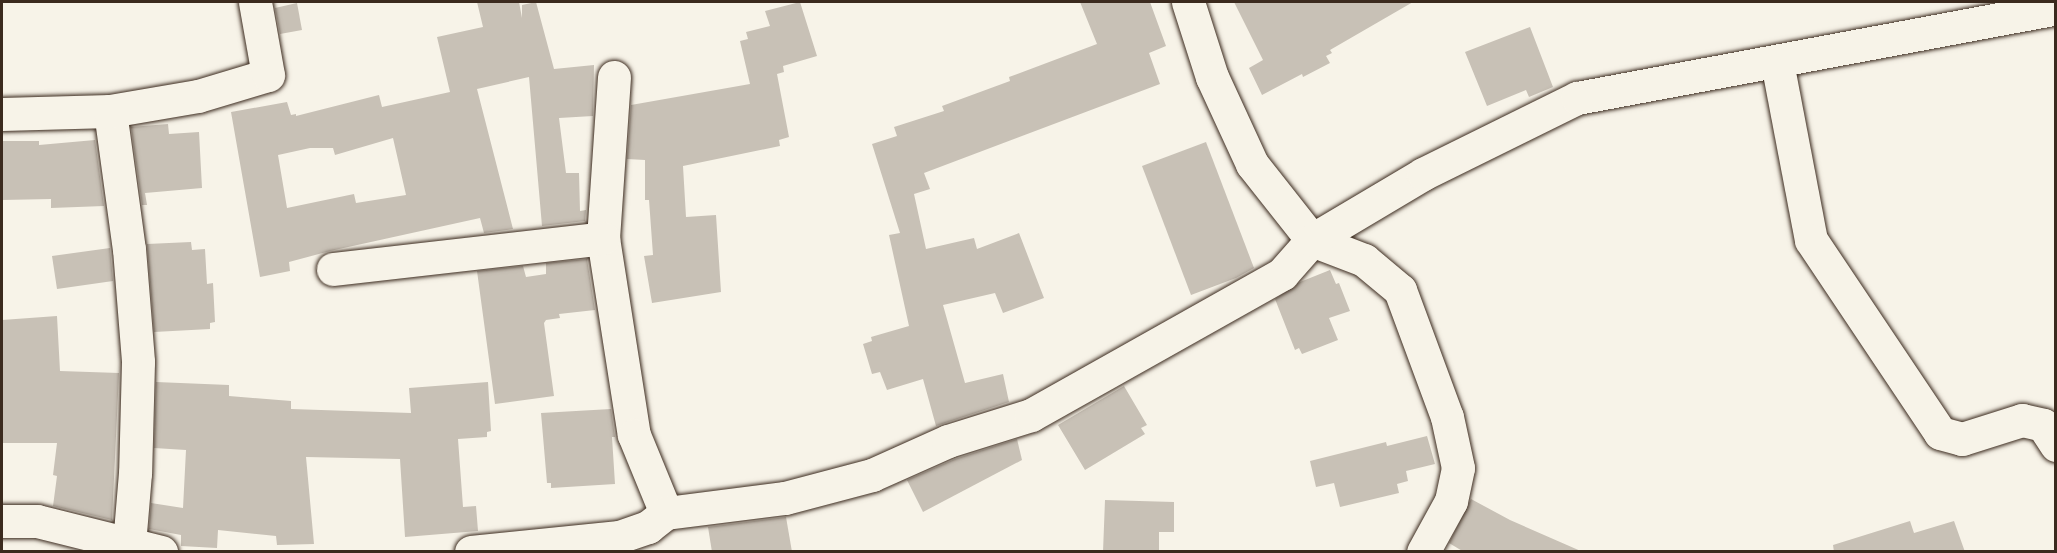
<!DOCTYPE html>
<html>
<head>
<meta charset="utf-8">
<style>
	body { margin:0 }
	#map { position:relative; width:2057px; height:553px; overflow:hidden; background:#f7f3e8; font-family:"Gochi Hand",sans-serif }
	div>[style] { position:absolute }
	.building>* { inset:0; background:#c8c1b6 }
	.roads { filter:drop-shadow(0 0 2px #3b2a1e) drop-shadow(0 0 2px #3b2a1e) }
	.minor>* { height:33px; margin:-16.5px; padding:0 16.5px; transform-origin:16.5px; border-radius:16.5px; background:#f7f3e8 }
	span { translate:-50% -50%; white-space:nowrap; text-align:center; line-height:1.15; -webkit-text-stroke:6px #f7f3e8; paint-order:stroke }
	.frame { position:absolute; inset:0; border:3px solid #3b2a1e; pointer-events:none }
</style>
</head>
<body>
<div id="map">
	<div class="building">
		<div style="clip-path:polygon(evenodd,477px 2px,519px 2px,522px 18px,522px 5px,536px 2px,554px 69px,594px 65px,593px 116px,559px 118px,566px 173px,579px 173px,580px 211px,586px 210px,585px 221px,542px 226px,529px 77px,477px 89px,513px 229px,484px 233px,480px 218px,330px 251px,289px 262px,290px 271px,260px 277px,231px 112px,287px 102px,291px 115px,296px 114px,296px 116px,379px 95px,382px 107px,450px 92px,437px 37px,483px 27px,477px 2px,393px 138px,406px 195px,356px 203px,354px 194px,287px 208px,278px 155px,310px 148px,333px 148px,335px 155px,393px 138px)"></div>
		<div style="clip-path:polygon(800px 2px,817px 56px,783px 66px,784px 72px,777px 74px,789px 137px,779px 140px,780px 146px,683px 166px,686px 217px,716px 215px,721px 292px,652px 303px,644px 256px,653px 255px,649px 200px,645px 200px,645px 160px,627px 159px,631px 105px,750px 84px,740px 41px,748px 39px,746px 32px,770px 26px,765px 11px)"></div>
		<div style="clip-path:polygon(1080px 2px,1150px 2px,1166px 46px,1149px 53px,1160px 84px,924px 173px,930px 189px,914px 194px,926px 249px,974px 238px,977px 249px,1019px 233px,1044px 298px,1003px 313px,995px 293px,943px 305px,965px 383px,1003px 374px,1009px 402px,936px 426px,923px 379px,887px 390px,880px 372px,872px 374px,863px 344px,872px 341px,871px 337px,909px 326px,889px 235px,900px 233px,872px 144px,897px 136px,894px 127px,944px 111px,942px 106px,1010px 81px,1009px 77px,1097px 44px)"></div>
		<div style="clip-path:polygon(1234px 2px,1413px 2px,1330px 50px,1332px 53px,1326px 56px,1330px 63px,1303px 77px,1302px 74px,1262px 95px,1249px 68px,1263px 60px)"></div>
		<div style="clip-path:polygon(297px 3px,302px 30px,280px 34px,275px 8px)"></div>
		<div style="clip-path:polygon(1530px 27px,1553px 87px,1529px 97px,1526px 90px,1487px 106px,1465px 52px)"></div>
		<div style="clip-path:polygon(168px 124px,169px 134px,199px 132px,202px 188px,145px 193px,147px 205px,142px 205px,131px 127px)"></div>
		<div style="clip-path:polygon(95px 140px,104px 206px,51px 208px,51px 199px,2px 200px,2px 141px,39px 141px,39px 145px)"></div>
		<div style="clip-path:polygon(1206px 142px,1254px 268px,1236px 278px,1191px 295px,1142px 166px)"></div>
		<div style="clip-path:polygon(191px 242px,192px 250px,205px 249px,207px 284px,213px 283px,215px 322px,210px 323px,210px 329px,154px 332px,147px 244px)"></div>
		<div style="clip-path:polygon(110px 248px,113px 281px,57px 289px,52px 256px)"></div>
		<div style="clip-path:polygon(587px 259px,595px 310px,559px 314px,560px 318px,546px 320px,544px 323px,554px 396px,495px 404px,477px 271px,523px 266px,526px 277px,546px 274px,546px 263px)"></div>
		<div style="clip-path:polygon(1330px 270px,1336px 284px,1339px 283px,1350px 311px,1329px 318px,1338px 340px,1302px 354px,1299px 348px,1295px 350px,1275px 299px,1300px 282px)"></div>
		<div style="clip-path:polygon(57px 316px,60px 371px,119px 373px,112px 520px,53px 506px,57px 476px,53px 475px,57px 443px,2px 443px,2px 320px)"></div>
		<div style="clip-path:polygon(156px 382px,229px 385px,229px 396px,291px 401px,291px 409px,411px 413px,409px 388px,488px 382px,491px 431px,487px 432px,487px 437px,458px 439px,463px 507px,476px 506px,478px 531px,405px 537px,400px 459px,306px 457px,314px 544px,277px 545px,276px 536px,218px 530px,217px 548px,181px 546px,181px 535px,149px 529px,151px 503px,183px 508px,186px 450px,154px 448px)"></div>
		<div style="clip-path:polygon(1124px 386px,1147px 425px,1141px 428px,1145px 434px,1085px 470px,1058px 425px)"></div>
		<div style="clip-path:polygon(611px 409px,615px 437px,612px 437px,615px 484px,551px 488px,551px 483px,547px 483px,541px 413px)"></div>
		<div style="clip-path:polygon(1427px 436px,1435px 464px,1406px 471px,1408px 481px,1397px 484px,1399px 493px,1340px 507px,1334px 483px,1316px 487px,1310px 461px,1386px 442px,1387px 446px)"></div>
		<div style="clip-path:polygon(1017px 439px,1022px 460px,923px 512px,907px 480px,955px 459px)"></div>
		<div style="clip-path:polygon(1471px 499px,1510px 520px,1583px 552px,1464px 552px,1449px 543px)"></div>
		<div style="clip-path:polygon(1105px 500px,1174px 502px,1174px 532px,1159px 532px,1159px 552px,1103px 552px)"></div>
		<div style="clip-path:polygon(786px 517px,792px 552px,712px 552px,708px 527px)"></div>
		<div style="clip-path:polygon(1910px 521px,1914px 533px,1954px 521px,1965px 552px,1834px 552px,1833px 545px)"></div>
	</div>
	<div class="roads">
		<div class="minor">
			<div style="left:1188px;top:2px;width:79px;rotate:72.3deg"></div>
			<div style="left:1212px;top:77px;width:96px;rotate:65.3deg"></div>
			<div style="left:1252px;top:164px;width:97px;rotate:51.7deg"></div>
			<div style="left:1312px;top:240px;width:56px;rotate:21deg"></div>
			<div style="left:1364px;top:260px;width:47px;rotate:39.8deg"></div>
			<div style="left:1400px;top:290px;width:135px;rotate:69.7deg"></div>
			<div style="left:1447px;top:417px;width:52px;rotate:77.8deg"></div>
			<div style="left:1458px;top:468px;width:34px;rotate:102deg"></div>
			<div style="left:1451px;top:501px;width:58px;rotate:118.8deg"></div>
			<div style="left:1777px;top:62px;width:181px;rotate:79.2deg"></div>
			<div style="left:1811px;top:240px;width:232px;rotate:56.2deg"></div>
			<div style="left:1940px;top:433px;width:23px;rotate:15deg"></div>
			<div style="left:1962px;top:439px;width:63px;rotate:-17.6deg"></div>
			<div style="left:2022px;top:420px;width:22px;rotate:13deg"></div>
			<div style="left:2043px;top:425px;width:24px;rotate:57deg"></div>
			<div style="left:614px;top:77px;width:161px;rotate:93.9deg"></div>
			<div style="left:603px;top:238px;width:199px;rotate:81.1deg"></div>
			<div style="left:634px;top:435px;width:84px;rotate:67.7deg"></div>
			<div style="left:110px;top:111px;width:139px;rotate:82.2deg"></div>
			<div style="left:129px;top:249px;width:113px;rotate:85.4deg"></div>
			<div style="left:138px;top:362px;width:111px;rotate:91.5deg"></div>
			<div style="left:135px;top:473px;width:71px;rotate:94.8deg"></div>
			<div style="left:2px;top:114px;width:108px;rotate:-1.6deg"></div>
			<div style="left:110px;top:111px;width:89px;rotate:-9.7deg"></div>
			<div style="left:198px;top:96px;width:73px;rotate:-16.7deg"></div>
			<div style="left:268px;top:75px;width:74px;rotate:-100.1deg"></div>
			<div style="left:333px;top:269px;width:272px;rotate:-6.5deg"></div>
			<div style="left:2px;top:521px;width:35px"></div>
			<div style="left:37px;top:521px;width:128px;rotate:14deg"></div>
			<div style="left:471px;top:552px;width:149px;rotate:-5.8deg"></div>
			<div style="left:619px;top:537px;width:31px;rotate:-19deg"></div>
			<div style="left:648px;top:527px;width:23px;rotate:-38deg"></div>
			<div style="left:666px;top:513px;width:120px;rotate:-7.2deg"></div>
			<div style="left:785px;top:498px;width:90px;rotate:-14.8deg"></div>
			<div style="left:872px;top:475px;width:83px;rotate:-24.1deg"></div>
			<div style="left:948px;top:441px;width:87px;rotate:-17.4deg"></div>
			<div style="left:1031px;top:415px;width:288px;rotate:-29.3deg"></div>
			<div style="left:1282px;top:274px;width:45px;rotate:-48.6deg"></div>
			<div style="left:1312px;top:240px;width:129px;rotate:-30.7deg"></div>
			<div style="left:1423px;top:174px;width:172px;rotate:-26.3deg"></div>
			<div style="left:1577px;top:98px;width:487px;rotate:-10.6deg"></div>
		</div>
	</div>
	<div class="frame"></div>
</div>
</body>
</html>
